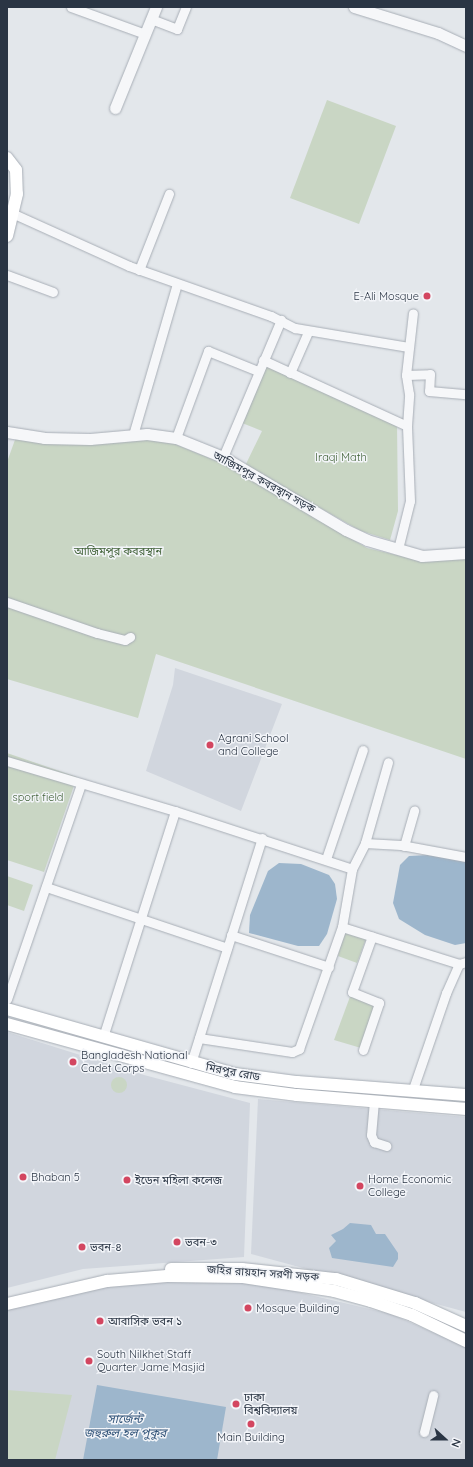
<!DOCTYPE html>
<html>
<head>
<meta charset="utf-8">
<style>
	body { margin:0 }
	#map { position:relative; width:473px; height:1467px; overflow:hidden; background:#e3e7eb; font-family:Quicksand,"Noto Sans Bengali",sans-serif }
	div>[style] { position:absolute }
	.built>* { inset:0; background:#d1d6de }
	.green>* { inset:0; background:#c9d6c4 }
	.round { border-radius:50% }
	.water>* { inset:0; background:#9db6cc }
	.roads { filter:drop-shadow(0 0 1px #a8aeb6) drop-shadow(0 0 1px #a8aeb6) }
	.minor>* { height:9px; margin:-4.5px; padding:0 4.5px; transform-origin:4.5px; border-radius:4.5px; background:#f6f7f9 }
	.tertiary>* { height:11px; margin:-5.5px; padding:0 5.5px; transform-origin:5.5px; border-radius:5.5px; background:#f6f7f9 }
	.secondary>* { height:12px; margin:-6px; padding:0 6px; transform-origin:6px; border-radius:6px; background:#fff }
	.dots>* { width:11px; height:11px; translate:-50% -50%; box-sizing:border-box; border:2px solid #f3f5f9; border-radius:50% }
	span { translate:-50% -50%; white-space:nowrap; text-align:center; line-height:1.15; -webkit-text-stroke:3px #f3f5f9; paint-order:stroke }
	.poi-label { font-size:11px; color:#2a3544 }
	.right { translate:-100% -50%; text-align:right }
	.left { translate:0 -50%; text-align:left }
	.park-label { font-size:11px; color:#406137 }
	.street-label { font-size:11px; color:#2a3544 }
	.water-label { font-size:12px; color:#33557a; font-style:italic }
	.frame { position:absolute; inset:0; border:8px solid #2a3544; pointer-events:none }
	.north { position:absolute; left:425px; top:1419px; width:40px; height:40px; -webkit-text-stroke:3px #f3f5f9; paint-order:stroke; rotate:111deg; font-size:11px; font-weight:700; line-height:16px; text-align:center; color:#2a3544 }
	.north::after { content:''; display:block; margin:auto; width:14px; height:18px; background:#2a3544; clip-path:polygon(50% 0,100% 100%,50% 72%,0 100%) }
</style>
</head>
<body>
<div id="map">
	<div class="built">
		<div style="clip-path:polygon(175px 668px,282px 704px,241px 811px,146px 771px,173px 685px)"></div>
		<div style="clip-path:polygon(7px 1032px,144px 1075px,250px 1103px,244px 1257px,83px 1269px,7px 1288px)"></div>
		<div style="clip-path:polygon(258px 1099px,466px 1117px,466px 1312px,251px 1254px)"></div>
		<div style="clip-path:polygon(151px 1277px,259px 1283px,391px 1314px,466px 1347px,466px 1460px,7px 1460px,7px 1310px,73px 1287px)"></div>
	</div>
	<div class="green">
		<div style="clip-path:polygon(327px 100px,396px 126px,359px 224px,290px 198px)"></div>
		<div style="clip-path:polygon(264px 364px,397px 423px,398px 511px,390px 540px,361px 531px,245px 466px,262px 431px,242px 423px)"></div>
		<div style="clip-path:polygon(16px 437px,165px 440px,234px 468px,367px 548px,426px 562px,466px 557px,466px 759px,156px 654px,138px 718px,7px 679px,7px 462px)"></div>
		<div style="clip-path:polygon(7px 753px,77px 777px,44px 872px,7px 860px)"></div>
		<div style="clip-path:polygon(7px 876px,33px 885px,24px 911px,7px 905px)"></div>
		<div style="clip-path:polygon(344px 933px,366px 939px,357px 963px,338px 956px)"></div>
		<div style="clip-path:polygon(351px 994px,377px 1004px,361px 1048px,334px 1040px)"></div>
		<div class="round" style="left:111px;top:1077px;width:16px;height:16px"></div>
		<div style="clip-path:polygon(7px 1390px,72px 1395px,55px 1460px,7px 1460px)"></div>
	</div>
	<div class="water">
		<div style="clip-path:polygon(428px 855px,466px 861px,466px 943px,455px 945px,425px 935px,399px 919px,393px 903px,400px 865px,409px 856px)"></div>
		<div style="clip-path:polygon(279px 863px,301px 864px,329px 875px,335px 884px,337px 899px,327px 934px,319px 946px,298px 946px,249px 933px,250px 915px,268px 871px)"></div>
		<div style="clip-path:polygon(350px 1223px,371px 1225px,376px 1234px,385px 1234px,398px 1253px,398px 1259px,393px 1267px,332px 1258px,329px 1248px,336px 1241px,331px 1235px,343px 1229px)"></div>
		<div style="clip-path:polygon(97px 1385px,226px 1407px,217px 1460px,83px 1460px)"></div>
	</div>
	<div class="roads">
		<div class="minor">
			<div style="left:71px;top:7px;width:79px;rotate:20deg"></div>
			<div style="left:151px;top:19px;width:28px;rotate:21deg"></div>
			<div style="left:177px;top:29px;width:24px;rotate:-68deg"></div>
			<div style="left:14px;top:214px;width:126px;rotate:24.3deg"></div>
			<div style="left:129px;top:266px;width:151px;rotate:19.4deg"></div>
			<div style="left:271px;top:316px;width:27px;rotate:27deg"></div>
			<div style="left:295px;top:328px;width:115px;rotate:9.5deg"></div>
			<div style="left:139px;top:270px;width:82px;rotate:-68.5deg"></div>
			<div style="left:7px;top:275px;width:49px;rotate:20.3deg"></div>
			<div style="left:263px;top:360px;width:158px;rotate:24.6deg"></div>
			<div style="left:290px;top:373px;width:45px;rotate:-66.3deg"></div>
			<div style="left:406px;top:375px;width:24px;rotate:-2deg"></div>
			<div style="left:430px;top:374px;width:17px;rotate:93deg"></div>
			<div style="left:429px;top:391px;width:37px;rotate:5deg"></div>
			<div style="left:133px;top:435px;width:157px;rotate:-73.8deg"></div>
			<div style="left:176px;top:438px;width:93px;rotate:-69.8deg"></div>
			<div style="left:208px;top:351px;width:54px;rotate:21.8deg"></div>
			<div style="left:223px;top:457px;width:149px;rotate:-67.1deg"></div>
			<div style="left:398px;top:549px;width:49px;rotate:-76deg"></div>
			<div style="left:410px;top:501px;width:75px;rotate:-92.3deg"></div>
			<div style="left:407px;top:426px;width:32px;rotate:-86deg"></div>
			<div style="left:409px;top:394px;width:19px;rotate:-99deg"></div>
			<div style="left:406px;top:375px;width:62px;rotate:-83.6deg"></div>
			<div style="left:7px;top:602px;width:95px;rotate:19deg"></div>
			<div style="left:97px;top:633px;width:29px;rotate:14deg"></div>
			<div style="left:125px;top:640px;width:6px;rotate:-31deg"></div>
			<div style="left:7px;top:761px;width:175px;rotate:16.6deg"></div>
			<div style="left:175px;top:811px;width:186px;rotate:18.1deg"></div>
			<div style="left:365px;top:843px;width:36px;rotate:3deg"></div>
			<div style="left:401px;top:845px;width:66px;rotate:10.5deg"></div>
			<div style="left:404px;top:846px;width:37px;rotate:-74deg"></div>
			<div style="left:326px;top:859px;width:115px;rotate:-71.3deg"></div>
			<div style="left:46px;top:887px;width:191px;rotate:18.6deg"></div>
			<div style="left:342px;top:927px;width:123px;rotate:17.5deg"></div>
			<div style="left:459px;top:964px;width:7px;rotate:-16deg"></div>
			<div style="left:231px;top:935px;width:103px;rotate:18.1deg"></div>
			<div style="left:7px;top:999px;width:227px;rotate:-71deg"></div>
			<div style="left:103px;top:1037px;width:237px;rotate:-72.3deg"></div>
			<div style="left:199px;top:1038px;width:94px;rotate:8.6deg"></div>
			<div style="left:292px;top:1052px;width:8px;rotate:-23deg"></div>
			<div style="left:299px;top:1049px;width:129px;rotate:-70.6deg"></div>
			<div style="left:342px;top:927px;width:59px;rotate:-80.2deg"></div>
			<div style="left:352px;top:869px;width:29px;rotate:-63deg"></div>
			<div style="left:365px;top:843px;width:84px;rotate:-74.1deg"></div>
			<div style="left:363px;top:1050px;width:50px;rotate:-71.2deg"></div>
			<div style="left:379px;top:1003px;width:29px;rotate:-158deg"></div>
			<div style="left:352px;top:992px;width:59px;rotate:-70.3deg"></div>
			<div style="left:191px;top:1063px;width:236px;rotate:-72.5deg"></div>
			<div style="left:413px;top:1089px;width:102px;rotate:-71deg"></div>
			<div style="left:446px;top:993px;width:32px;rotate:-66deg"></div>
			<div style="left:374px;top:1101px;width:34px;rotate:95deg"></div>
			<div style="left:371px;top:1135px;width:8px;rotate:67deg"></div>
			<div style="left:374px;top:1142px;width:13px;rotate:18deg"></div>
			<div style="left:424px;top:1432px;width:38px;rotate:-76deg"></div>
		</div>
		<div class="tertiary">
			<div style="left:354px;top:7px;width:88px;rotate:17.2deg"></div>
			<div style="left:438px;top:33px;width:31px;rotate:25deg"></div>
			<div style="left:115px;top:108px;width:109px;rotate:-67.9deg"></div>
			<div style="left:7px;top:432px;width:37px;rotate:9deg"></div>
			<div style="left:44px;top:438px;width:46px;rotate:1.2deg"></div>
			<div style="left:90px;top:439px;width:57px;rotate:-5deg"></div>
			<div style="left:147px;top:434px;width:29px;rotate:8deg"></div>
			<div style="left:176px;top:438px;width:51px;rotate:22deg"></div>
			<div style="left:223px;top:457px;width:143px;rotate:30.7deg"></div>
			<div style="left:346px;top:530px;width:23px;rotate:25deg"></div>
			<div style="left:367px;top:540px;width:57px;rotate:16.2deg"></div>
			<div style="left:422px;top:556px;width:44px;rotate:-3.9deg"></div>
		</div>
		<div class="secondary">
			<div style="left:7px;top:158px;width:15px;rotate:53deg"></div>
			<div style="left:16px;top:170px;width:24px;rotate:88deg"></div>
			<div style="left:17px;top:194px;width:43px;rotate:103.4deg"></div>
			<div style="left:7px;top:1009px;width:237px;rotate:15.9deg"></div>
			<div style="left:235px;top:1074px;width:63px;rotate:7.4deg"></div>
			<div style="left:297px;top:1082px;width:169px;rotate:4.4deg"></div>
			<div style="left:7px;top:1024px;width:237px;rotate:15.4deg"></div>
			<div style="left:235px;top:1087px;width:63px;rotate:7.4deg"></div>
			<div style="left:297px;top:1095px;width:170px;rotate:4.7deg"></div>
			<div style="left:171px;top:1269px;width:71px"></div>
			<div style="left:242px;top:1269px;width:95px;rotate:6.1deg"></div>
			<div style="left:336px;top:1279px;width:83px;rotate:16.9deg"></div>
			<div style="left:415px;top:1303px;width:56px;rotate:24.3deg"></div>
			<div style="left:7px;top:1304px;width:103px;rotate:-13deg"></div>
			<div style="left:107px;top:1281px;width:60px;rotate:-4.8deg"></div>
			<div style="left:167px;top:1276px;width:76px;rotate:0.8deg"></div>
			<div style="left:243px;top:1277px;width:92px;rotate:8.7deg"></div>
			<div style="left:334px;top:1291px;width:38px;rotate:15deg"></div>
			<div style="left:371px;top:1301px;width:43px;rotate:18.9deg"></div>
			<div style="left:412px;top:1315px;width:60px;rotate:25.7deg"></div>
		</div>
	</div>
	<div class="dots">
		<div style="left:427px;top:296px;background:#d34660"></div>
		<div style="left:210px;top:745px;background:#d34660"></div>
		<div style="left:73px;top:1062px;background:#d34660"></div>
		<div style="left:23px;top:1177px;background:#d34660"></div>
		<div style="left:127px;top:1180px;background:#d34660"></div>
		<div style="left:360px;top:1186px;background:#d34660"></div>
		<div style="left:177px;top:1242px;background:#d34660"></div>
		<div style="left:82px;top:1247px;background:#d34660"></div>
		<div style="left:248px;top:1308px;background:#d34660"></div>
		<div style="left:100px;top:1321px;background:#d34660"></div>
		<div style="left:89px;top:1361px;background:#d34660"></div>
		<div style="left:236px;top:1404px;background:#d34660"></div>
		<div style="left:251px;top:1424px;background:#d34660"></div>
	</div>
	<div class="poi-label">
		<span class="right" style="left:419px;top:296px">E-Ali Mosque</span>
		<span class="left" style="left:218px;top:745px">Agrani School<br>and College</span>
		<span class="left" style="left:81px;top:1062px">Bangladesh National<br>Cadet Corps</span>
		<span class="left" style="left:31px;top:1177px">Bhaban 5</span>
		<span class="left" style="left:135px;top:1180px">ইডেন মহিলা কলেজ</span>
		<span class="left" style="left:368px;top:1186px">Home Economic<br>College</span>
		<span class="left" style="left:185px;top:1242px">ভবন-৩</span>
		<span class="left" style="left:90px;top:1247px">ভবন-৪</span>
		<span class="left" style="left:256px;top:1308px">Mosque Building</span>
		<span class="left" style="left:108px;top:1321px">আবাসিক ভবন ১</span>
		<span class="left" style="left:97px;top:1361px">South Nilkhet Staff<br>Quarter Jame Masjid</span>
		<span class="left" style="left:244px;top:1404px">ঢাকা<br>বিশ্ববিদ্যালয়</span>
		<span style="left:251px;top:1437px">Main Building</span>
	</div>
	<div class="park-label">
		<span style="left:341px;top:457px">Iraqi Math</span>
		<span style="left:118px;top:551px">আজিমপুর কবরস্থান</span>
		<span style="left:38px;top:797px">sport field</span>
	</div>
	<div class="street-label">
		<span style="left:264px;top:482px;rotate:29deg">আজিমপুর কবরস্থান সড়ক</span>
		<span style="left:233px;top:1072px;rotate:11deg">মিরপুর রোড</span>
		<span style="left:263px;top:1273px;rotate:4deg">জহির রায়হান সরণী সড়ক</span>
	</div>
	<div class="water-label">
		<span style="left:125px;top:1426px">সার্জেন্ট<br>জহুরুল হল পুকুর</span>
	</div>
	<div class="frame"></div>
	<div class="north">N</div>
</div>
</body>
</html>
